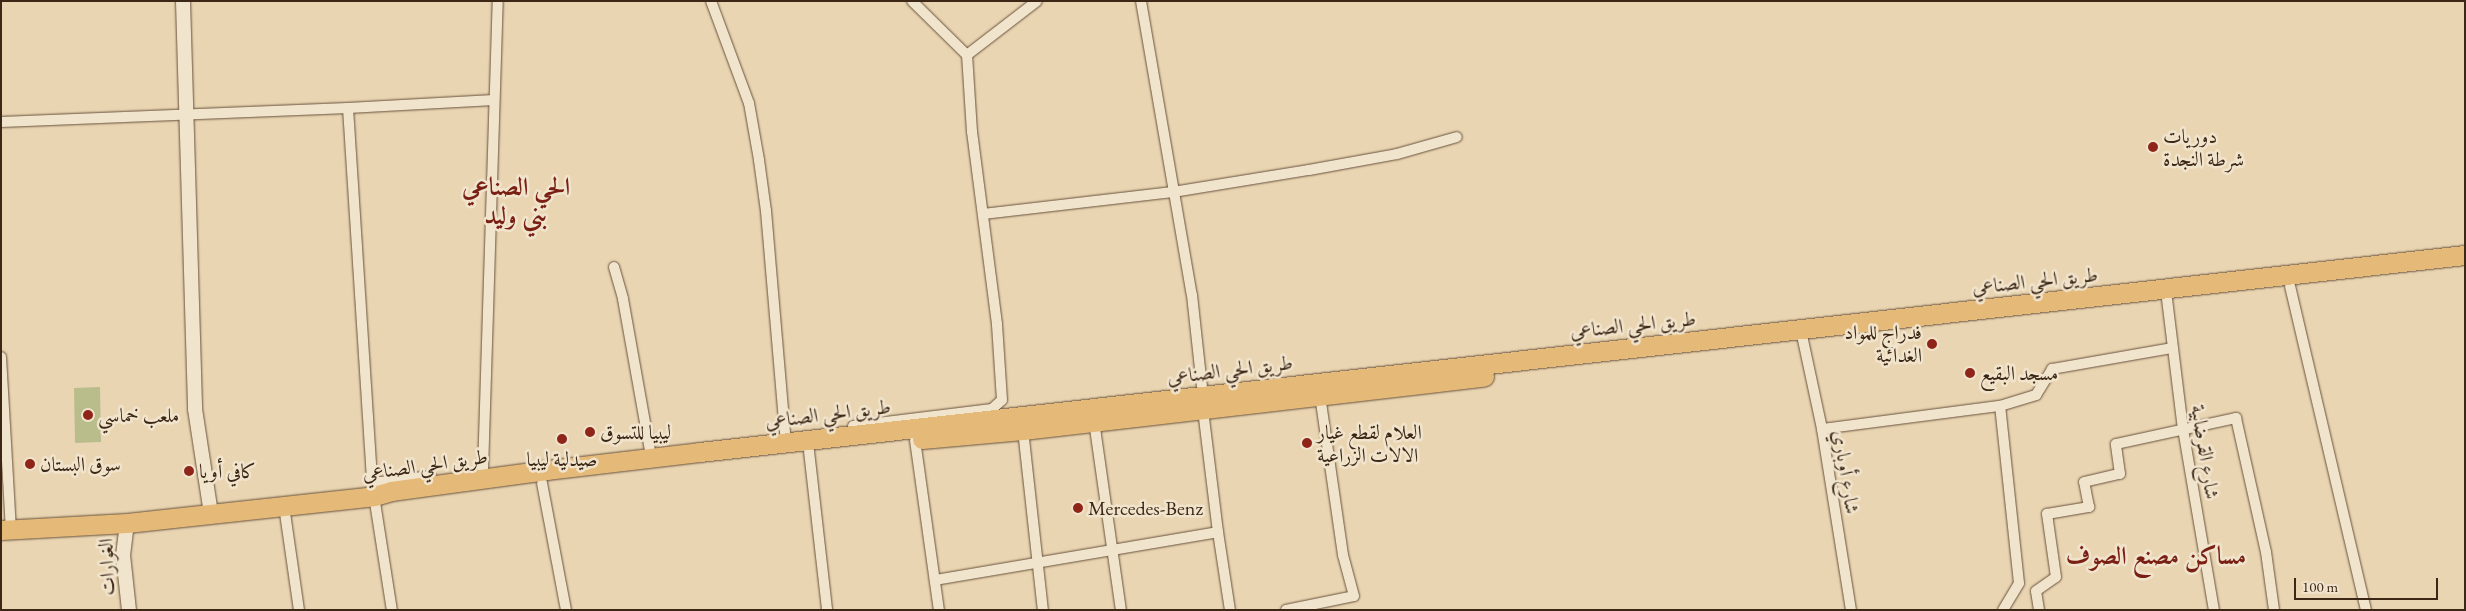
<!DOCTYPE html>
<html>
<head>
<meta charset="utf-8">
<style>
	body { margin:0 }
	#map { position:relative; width:2466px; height:611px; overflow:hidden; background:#ead5b2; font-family:"EB Garamond",Amiri,serif }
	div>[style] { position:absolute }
	.green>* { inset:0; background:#b8bd8b }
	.roads { filter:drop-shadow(0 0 1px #68523d) drop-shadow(0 0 1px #68523d) }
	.street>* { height:10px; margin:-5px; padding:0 5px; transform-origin:5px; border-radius:5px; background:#f1e4cd }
	.secondary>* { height:14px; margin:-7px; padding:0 7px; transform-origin:7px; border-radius:7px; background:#f1e4cd }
	.highway>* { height:19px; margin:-9.5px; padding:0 9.5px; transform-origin:9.5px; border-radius:9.5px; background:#e5ba79 }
	.dots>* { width:14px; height:14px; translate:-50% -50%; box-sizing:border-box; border:2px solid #f1e4cd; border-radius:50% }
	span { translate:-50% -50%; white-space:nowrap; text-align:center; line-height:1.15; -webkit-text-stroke:5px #f1e4cd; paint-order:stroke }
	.poi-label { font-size:20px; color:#3c2716 }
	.left { translate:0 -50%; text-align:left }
	.right { translate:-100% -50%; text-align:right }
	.street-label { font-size:20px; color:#3c2716 }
	.district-label { font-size:25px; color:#7a1f14; font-weight:700 }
	.frame { position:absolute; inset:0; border:2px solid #3c2716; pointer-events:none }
	.scale { position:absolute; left:2294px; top:578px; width:144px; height:22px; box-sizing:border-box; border:2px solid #3c2716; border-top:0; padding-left:6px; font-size:15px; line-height:18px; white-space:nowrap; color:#3c2716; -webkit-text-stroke:4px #f1e4cd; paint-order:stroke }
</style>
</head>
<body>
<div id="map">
	<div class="green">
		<div style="clip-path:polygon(100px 387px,101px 442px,75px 443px,74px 388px)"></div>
	</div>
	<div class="roads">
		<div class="street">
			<div style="left:711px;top:1px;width:109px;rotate:69.6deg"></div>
			<div style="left:749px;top:103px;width:58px;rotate:80deg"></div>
			<div style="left:759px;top:160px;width:51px;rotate:82.2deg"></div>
			<div style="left:766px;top:211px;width:224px;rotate:85.1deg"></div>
			<div style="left:912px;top:1px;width:77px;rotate:44.5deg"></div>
			<div style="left:1141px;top:1px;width:298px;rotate:80.2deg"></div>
			<div style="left:1192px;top:295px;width:102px;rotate:83.8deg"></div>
			<div style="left:348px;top:108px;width:376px;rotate:86.3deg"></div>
			<div style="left:372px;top:483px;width:129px;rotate:81.1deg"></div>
			<div style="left:1px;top:122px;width:347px;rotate:-2.3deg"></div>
			<div style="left:348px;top:108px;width:146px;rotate:-3.1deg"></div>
			<div style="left:983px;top:214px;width:191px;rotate:-6.6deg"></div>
			<div style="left:1173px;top:192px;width:138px;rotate:-9.2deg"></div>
			<div style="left:1309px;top:170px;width:89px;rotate:-10.3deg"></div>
			<div style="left:1397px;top:154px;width:62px;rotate:-15.8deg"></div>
			<div style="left:614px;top:267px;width:33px;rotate:74deg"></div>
			<div style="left:623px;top:299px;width:153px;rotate:79.9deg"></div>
			<div style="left:2290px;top:286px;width:333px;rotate:76.8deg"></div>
			<div style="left:2167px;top:299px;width:131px;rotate:83deg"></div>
			<div style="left:2183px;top:429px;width:184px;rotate:80.3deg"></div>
			<div style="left:1803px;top:340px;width:91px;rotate:77.9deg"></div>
			<div style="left:1822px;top:429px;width:183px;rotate:80.9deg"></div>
			<div style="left:1px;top:357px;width:173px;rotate:86.7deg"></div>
			<div style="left:1203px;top:410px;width:123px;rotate:83deg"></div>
			<div style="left:1218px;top:532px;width:79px;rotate:81.3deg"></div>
			<div style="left:1094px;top:421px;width:191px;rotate:81.9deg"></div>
			<div style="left:853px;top:426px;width:140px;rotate:-7deg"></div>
			<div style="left:992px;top:409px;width:13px;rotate:-42deg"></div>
			<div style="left:1002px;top:400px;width:76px;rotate:-93.8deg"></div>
			<div style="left:997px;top:324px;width:194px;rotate:-97.4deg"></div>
			<div style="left:972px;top:132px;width:77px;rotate:-93.7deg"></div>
			<div style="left:967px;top:55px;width:88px;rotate:-37.6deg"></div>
			<div style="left:1822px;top:429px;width:179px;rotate:-7.4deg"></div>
			<div style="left:1023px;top:430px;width:181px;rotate:83.7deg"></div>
			<div style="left:915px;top:440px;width:172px;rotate:82deg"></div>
			<div style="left:809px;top:451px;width:160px;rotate:83.5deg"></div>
			<div style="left:483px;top:470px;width:469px;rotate:-88.2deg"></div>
			<div style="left:372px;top:483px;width:59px;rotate:-6.8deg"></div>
			<div style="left:542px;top:483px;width:129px;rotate:79.3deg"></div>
			<div style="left:284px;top:506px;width:105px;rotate:81.8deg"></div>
			<div style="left:935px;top:580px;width:287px;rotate:-9.6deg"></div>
			<div style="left:1286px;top:610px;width:69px;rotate:-11.6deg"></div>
			<div style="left:1354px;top:596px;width:42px;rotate:-105deg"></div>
			<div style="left:1343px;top:555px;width:161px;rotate:-98.2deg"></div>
			<div style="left:2003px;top:610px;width:31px;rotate:-59deg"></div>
			<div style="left:2019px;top:583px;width:178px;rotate:-96.1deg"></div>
			<div style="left:2000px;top:406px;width:38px;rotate:-17deg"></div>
			<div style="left:2036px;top:395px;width:31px;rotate:-58deg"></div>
			<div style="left:2052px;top:369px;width:122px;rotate:-9.9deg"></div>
			<div style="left:2039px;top:610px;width:19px;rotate:-99deg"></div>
			<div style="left:2036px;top:591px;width:24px;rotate:-35deg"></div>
			<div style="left:2056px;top:577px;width:64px;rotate:-98.1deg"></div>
			<div style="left:2047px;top:514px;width:43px;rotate:-9.5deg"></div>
			<div style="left:2089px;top:507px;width:25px;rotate:-101deg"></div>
			<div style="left:2084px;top:482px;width:37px;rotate:-13deg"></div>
			<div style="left:2120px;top:474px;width:30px;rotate:-98deg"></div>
			<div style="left:2116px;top:444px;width:123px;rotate:-12.2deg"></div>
			<div style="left:2236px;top:418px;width:137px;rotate:77.4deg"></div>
			<div style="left:2266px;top:552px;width:59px;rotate:82.1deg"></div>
		</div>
		<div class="secondary">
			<div style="left:183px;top:1px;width:408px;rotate:88.3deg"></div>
			<div style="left:195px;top:409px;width:106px;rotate:81.3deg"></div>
			<div style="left:127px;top:523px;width:32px;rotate:97deg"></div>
			<div style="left:123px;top:555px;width:55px;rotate:83.8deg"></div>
		</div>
		<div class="highway">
			<div style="left:922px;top:439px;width:101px;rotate:-5.1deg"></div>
			<div style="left:1023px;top:430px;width:464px;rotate:-6.6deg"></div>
			<div style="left:1px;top:530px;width:126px;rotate:-3.2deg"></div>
			<div style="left:127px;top:523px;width:248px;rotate:-6.2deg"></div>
			<div style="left:374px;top:496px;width:18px;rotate:-16deg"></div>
			<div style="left:391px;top:491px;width:157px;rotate:-7.7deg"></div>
			<div style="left:547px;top:470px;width:154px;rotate:-6.7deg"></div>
			<div style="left:700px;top:452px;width:1776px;rotate:-6.37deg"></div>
		</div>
	</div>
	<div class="dots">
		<div style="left:2153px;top:147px;background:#8f2418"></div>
		<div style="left:1932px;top:344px;background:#8f2418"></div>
		<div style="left:1970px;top:373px;background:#8f2418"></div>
		<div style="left:88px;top:415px;background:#8f2418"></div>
		<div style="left:590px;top:432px;background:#8f2418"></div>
		<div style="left:562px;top:439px;background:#8f2418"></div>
		<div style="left:1307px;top:443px;background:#8f2418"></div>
		<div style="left:30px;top:464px;background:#8f2418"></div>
		<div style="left:189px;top:471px;background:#8f2418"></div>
		<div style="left:1078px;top:508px;background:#8f2418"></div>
	</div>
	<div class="poi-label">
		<span class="left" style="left:2163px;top:148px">دوريات<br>شرطة النجدة</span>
		<span class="right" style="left:1922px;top:344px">فدراج للمواد<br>الغدائية</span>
		<span class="left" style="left:1980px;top:373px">مسجد البقيع</span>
		<span class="left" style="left:98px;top:415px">ملعب خماسي</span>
		<span class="left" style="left:600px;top:432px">ليبيا للتسوق</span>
		<span class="left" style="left:1317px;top:444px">العلام لقطع غيار<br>الالات الزراعية</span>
		<span style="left:562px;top:459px">صيدلية ليبيا</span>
		<span class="left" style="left:40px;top:464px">سوق البستان</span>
		<span class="left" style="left:199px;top:471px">كافي أويا</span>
		<span class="left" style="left:1088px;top:508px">Mercedes-Benz</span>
	</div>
	<div class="street-label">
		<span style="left:2035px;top:281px;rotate:-6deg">طريق الحي الصناعي</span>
		<span style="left:1633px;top:325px;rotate:-6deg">طريق الحي الصناعي</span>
		<span style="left:1230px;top:370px;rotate:-7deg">طريق الحي الصناعي</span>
		<span style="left:828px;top:414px;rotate:-7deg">طريق الحي الصناعي</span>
		<span style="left:2205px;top:452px;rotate:81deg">شارع القرضابية</span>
		<span style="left:425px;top:465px;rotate:-8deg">طريق الحي الصناعي</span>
		<span style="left:1846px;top:472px;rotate:81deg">شارع أوباري</span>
		<span style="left:107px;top:567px;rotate:-92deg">الغوارات</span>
	</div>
	<div class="district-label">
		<span style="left:516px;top:201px">الحي الصناعي<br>بني وليد</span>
		<span style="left:2156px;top:555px">مساكن مصنع الصوف</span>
	</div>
	<div class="frame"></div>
	<div class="scale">100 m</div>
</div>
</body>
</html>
